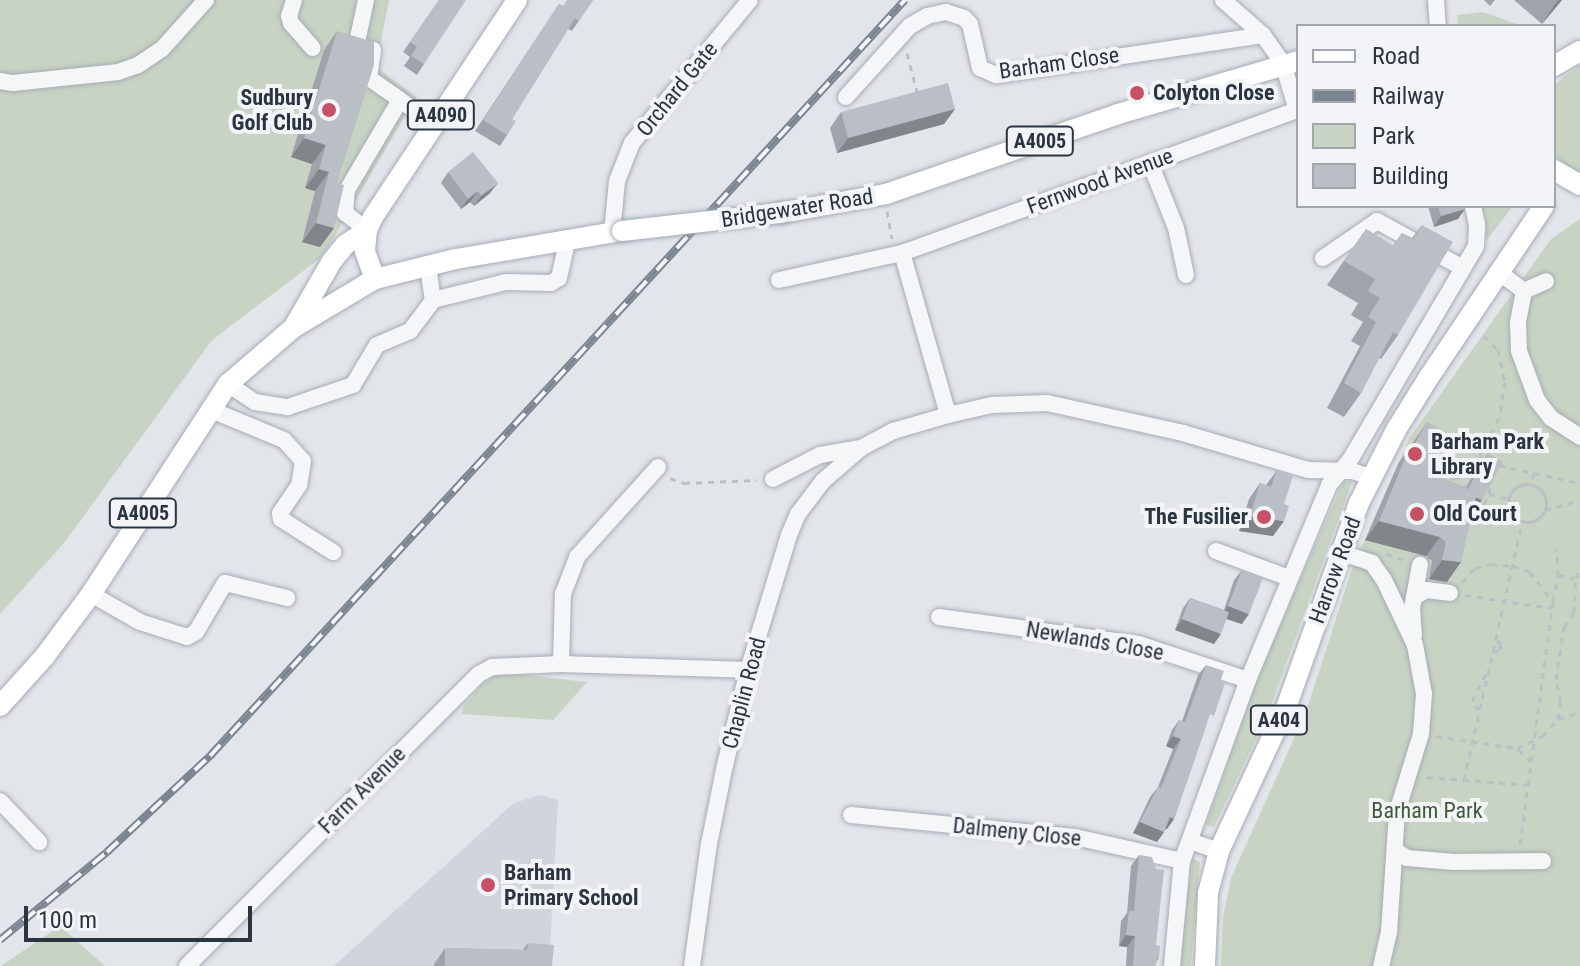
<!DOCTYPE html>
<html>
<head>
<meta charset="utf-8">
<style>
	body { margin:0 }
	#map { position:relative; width:1580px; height:966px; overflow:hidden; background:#e2e5ea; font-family:"Roboto Condensed",sans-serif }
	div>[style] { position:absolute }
	.built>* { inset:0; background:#d0d5db }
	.green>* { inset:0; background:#c8d3c4 }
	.path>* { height:3px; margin-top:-1.5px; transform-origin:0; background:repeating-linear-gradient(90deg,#bcc0c5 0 6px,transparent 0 12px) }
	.path>.ring { margin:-1.5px; padding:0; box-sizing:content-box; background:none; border:3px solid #bcc0c5; border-radius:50% }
	.roads { filter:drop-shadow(0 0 2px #a7acb4) drop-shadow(0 0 2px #a7acb4) }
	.minor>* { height:16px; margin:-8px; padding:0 8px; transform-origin:8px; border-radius:8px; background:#f5f6f8 }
	.major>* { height:20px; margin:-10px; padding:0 10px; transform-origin:10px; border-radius:10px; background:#fff }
	.rail>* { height:8px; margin-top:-4px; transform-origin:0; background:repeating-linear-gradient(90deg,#f2f4f7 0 15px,#7c8692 0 30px); box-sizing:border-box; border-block:2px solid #7c8692 }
	.bridges { filter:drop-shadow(0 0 2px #a2aab5) drop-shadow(0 0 2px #a2aab5) }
	.major-bridge>* { height:20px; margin:-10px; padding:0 10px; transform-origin:10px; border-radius:10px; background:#fff }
	.wall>* { inset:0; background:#a0a4aa }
	.shaded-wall>* { inset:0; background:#82868b }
	.building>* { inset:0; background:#babfc6 }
	.dots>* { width:22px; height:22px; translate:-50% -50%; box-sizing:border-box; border:4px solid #f2f4f7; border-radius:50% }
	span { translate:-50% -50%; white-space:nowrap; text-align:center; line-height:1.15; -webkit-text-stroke:8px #f2f4f7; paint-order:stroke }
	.shield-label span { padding:2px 6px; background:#f2f4f7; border:2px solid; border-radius:6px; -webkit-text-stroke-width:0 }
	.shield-label { font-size:20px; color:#2b3441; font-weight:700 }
	.street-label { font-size:22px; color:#2b3441 }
	.poi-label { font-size:22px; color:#2b3441; font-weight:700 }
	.left { translate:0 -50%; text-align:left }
	.right { translate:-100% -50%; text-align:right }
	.park-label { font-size:22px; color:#415b39 }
	.legend { position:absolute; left:1296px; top:24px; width:260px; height:184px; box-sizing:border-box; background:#f2f4f7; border:2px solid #a2a7ae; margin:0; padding:10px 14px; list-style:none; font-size:24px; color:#2b3441 }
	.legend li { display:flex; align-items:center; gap:16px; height:40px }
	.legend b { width:40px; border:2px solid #a2a7ae }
	.scale { position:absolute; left:24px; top:906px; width:228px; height:36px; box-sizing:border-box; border:4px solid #2b3441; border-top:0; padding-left:10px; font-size:24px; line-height:28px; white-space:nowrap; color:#2b3441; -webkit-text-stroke:6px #f2f4f7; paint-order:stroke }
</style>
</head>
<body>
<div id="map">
	<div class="built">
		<div style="clip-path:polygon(540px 795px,558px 800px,549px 966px,334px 966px,514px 803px)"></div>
	</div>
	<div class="green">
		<div style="clip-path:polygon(0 0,389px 0,376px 67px,416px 97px,323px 256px,212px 340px,64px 543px,0 614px)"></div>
		<div style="clip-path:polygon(1483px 12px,1522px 26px,1458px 26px,1457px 15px)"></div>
		<div style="clip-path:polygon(1580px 65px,1580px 176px,1554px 156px,1554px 85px)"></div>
		<div style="clip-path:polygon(1481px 206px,1513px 206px,1487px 240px,1485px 218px)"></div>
		<div style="clip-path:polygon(1580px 219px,1580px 966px,1221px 966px,1223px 917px,1231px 878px,1306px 712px,1352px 569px,1410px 437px,1551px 239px)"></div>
		<div style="clip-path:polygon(1343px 482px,1352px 482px,1267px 716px,1214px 827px,1206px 825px,1259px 674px)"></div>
		<div style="clip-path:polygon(505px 674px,535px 676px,587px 682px,553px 720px,462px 714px,464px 705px,482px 685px,493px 676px)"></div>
		<div style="clip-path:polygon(1192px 858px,1200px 862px,1191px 966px,1180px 966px)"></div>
		<div style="clip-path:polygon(60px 926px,105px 966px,1px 966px)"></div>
	</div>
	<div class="path">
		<div style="left:907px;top:53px;width:40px;rotate:75.6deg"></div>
		<div style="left:887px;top:211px;width:28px;rotate:80deg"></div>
		<div style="left:1484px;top:336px;width:20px;rotate:45deg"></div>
		<div style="left:1498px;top:350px;width:33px;rotate:78deg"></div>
		<div style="left:1505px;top:382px;width:36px;rotate:99deg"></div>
		<div style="left:1499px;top:418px;width:42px;rotate:117.2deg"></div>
		<div style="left:1480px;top:455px;width:9px;rotate:58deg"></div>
		<div style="left:1499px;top:465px;width:36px;rotate:13deg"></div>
		<div style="left:1534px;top:473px;width:12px;rotate:104deg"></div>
		<div style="left:1534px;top:473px;width:47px;rotate:12.3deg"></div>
		<div style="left:670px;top:478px;width:15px;rotate:20deg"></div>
		<div style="left:684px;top:483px;width:73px;rotate:-2.4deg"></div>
		<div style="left:1453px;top:479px;width:19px;rotate:-18deg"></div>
		<div style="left:1439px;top:480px;width:9px;rotate:-49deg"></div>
		<div style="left:1445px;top:473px;width:5px;rotate:11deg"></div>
		<div style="left:1450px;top:474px;width:10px;rotate:73deg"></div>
		<div class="ring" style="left:1508px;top:484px;width:35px;height:35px"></div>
		<div style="left:1463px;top:489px;width:37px;rotate:-64deg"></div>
		<div style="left:1489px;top:494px;width:21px;rotate:14deg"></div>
		<div style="left:1545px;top:510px;width:36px;rotate:-16deg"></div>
		<div style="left:1478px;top:515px;width:24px;rotate:-62deg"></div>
		<div style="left:1489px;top:494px;width:17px;rotate:-80deg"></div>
		<div style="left:1386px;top:554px;width:20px;rotate:18deg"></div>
		<div style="left:1558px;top:575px;width:16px;rotate:11deg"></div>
		<div style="left:1462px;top:582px;width:19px;rotate:-47deg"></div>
		<div style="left:1475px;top:568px;width:16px;rotate:-14deg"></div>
		<div style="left:1491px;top:564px;width:22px;rotate:5deg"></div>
		<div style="left:1513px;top:566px;width:18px;rotate:19deg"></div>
		<div style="left:1530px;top:572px;width:37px;rotate:52deg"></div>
		<div style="left:1553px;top:601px;width:247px;rotate:97.7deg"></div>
		<div style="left:1465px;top:595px;width:88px;rotate:8.5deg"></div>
		<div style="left:1553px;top:601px;width:26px;rotate:-79deg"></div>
		<div style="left:1558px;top:575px;width:26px;rotate:-94deg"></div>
		<div style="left:1493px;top:652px;width:7px;rotate:-16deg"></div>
		<div style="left:1500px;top:650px;width:6px;rotate:-81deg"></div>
		<div style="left:1501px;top:644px;width:6px;rotate:-135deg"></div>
		<div style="left:1479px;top:710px;width:11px;rotate:-128deg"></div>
		<div style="left:1472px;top:701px;width:35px;rotate:-63deg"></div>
		<div style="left:1558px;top:719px;width:23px;rotate:-18deg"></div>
		<div style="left:1436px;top:736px;width:81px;rotate:8.5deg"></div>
		<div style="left:1531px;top:762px;width:20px;rotate:-135deg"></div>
		<div style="left:1517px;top:748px;width:29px;rotate:-25deg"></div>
		<div style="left:1543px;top:736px;width:23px;rotate:-49deg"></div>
		<div style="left:1558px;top:719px;width:18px;rotate:-81deg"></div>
		<div style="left:1561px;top:701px;width:23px;rotate:-103deg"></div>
		<div style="left:1556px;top:679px;width:53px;rotate:-81.3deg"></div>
		<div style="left:1564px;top:627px;width:18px;rotate:-56deg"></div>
		<div style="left:1574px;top:612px;width:34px;rotate:-87deg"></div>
		<div style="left:1576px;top:578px;width:12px;rotate:-70deg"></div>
		<div style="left:1427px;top:777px;width:101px;rotate:4.5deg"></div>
		<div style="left:1464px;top:780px;width:264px;rotate:-77.3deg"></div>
	</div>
	<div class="roads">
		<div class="minor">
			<div style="left:294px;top:0;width:17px;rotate:107deg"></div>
			<div style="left:289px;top:16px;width:7px;rotate:74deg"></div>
			<div style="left:291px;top:23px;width:33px;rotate:49deg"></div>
			<div style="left:366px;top:0;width:48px;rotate:102deg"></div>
			<div style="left:356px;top:47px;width:17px;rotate:10deg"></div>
			<div style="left:373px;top:50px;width:28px;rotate:98deg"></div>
			<div style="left:369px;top:78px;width:38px;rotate:35deg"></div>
			<div style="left:1223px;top:0;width:53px;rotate:41.2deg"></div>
			<div style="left:1436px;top:0;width:26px;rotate:86deg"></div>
			<div style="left:0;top:81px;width:13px;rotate:9deg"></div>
			<div style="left:13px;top:83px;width:106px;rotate:-6deg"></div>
			<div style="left:118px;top:72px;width:21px;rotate:-19deg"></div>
			<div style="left:138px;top:65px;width:29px;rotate:-34deg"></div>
			<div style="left:162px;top:49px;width:66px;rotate:-48.1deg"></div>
			<div style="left:846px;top:97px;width:96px;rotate:-48deg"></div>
			<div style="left:910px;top:26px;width:20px;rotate:-30deg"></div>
			<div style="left:927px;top:16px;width:19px;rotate:-12deg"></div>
			<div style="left:946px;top:12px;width:19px;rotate:18deg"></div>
			<div style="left:964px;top:18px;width:8px;rotate:45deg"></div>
			<div style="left:970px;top:24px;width:45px;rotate:77.2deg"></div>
			<div style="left:980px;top:68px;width:17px;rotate:24deg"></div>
			<div style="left:996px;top:75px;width:270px;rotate:-8.5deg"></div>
			<div style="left:1263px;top:35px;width:35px;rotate:55deg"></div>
			<div style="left:1283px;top:64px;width:48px;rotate:73.1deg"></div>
			<div style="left:1150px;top:163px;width:70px;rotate:68.2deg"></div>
			<div style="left:1176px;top:228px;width:48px;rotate:78deg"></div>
			<div style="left:367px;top:230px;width:28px;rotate:-142deg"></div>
			<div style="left:345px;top:213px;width:23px;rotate:-85deg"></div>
			<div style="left:347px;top:190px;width:104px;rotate:-59.5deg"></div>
			<div style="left:400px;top:100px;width:42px;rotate:35.2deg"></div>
			<div style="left:612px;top:233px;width:52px;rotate:-84.5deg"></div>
			<div style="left:617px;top:181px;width:41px;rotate:-68.5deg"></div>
			<div style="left:632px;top:143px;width:185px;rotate:-50.5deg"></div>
			<div style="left:902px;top:253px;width:168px;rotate:74.1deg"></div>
			<div style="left:1323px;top:258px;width:65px;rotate:-34.4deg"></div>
			<div style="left:1377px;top:221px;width:98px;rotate:28.7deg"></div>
			<div style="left:428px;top:266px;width:34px;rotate:82deg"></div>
			<div style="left:1500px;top:273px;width:30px;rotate:37deg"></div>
			<div style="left:1524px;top:291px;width:32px;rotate:101deg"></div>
			<div style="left:1518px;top:322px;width:29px;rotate:88deg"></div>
			<div style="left:1519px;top:351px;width:52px;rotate:69.8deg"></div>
			<div style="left:1537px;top:400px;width:23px;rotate:52deg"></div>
			<div style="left:1551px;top:418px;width:35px;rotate:33deg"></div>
			<div style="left:779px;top:280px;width:126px;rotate:-12.4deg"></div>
			<div style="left:902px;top:253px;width:421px;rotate:-19.9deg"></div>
			<div style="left:1524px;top:291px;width:24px;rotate:-24deg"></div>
			<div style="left:228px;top:384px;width:32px;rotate:34deg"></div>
			<div style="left:255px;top:402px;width:33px;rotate:9deg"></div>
			<div style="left:288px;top:407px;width:69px;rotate:-18.7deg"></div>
			<div style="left:353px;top:385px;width:47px;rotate:-59deg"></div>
			<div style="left:377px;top:345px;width:36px;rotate:-23deg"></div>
			<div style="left:410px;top:331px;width:39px;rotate:-53deg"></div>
			<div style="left:433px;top:300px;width:75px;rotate:-13.9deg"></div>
			<div style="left:506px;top:282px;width:45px;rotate:1.3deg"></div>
			<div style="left:551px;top:283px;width:9px;rotate:-32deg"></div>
			<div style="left:559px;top:278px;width:41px;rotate:-77.3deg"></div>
			<div style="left:209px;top:409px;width:81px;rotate:22.5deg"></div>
			<div style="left:284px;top:440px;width:28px;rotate:48deg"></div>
			<div style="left:303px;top:461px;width:24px;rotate:99deg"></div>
			<div style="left:299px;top:485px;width:34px;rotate:124deg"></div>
			<div style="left:280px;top:513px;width:6px;rotate:81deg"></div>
			<div style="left:281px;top:519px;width:62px;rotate:32.4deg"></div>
			<div style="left:773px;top:479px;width:53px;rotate:-27.1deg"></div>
			<div style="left:820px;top:455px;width:40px;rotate:-10deg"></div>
			<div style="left:1216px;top:551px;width:78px;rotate:20.3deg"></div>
			<div style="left:1339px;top:552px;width:35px;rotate:18deg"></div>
			<div style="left:1372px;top:563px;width:21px;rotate:55deg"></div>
			<div style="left:1384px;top:580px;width:72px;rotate:64.5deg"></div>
			<div style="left:1415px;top:645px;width:50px;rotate:79.6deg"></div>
			<div style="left:1424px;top:694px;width:40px;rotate:94.3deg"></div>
			<div style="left:1421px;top:734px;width:82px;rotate:107.1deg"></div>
			<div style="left:1397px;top:812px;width:120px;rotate:93.8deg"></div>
			<div style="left:1389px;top:932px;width:35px;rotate:103deg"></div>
			<div style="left:91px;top:594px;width:56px;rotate:29.7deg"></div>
			<div style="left:140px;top:622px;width:49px;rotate:17.7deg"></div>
			<div style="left:187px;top:637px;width:10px;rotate:-29deg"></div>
			<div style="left:196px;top:632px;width:57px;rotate:-59.4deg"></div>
			<div style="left:225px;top:583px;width:64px;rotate:13.6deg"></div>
			<div style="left:1414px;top:597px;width:14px;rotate:-30deg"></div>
			<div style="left:1426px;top:590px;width:24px;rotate:7deg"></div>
			<div style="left:939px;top:617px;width:202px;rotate:7.7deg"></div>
			<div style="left:1139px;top:644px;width:115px;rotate:18.3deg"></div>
			<div style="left:1414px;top:636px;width:28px;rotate:-94deg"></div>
			<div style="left:1412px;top:608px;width:44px;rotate:-79.5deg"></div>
			<div style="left:561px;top:664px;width:70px;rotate:-88.4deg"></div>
			<div style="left:563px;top:594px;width:40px;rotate:-69deg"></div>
			<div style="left:577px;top:557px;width:121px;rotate:-48deg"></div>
			<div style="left:0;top:801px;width:57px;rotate:46.4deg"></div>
			<div style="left:851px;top:815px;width:225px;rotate:5.6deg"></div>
			<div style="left:1075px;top:837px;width:110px;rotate:12.6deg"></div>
			<div style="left:1190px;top:841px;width:31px;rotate:19deg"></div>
			<div style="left:1396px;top:851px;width:13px;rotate:32deg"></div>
			<div style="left:1407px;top:858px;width:47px;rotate:4.9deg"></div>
			<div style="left:1454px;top:862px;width:89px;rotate:-0.6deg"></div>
			<div style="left:187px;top:966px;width:413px;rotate:-45deg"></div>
			<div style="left:479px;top:674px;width:15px;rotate:-28deg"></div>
			<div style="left:492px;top:667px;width:69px;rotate:-2.5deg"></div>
			<div style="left:561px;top:664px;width:187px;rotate:1.8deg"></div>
			<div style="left:692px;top:966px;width:123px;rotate:-82.1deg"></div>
			<div style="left:709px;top:844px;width:81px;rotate:-78.6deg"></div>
			<div style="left:725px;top:765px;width:98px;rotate:-76.4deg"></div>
			<div style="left:748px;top:670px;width:141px;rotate:-73.1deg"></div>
			<div style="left:789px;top:535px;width:23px;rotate:-67deg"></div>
			<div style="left:798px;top:514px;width:41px;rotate:-52.9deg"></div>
			<div style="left:823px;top:481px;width:50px;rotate:-41deg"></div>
			<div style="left:861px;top:448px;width:36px;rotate:-28deg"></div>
			<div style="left:893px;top:431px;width:57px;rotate:-16.2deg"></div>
			<div style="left:948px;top:415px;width:45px;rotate:-12.8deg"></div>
			<div style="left:992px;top:405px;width:55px;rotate:-2.1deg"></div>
			<div style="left:1047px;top:403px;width:139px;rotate:12.4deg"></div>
			<div style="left:1183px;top:433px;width:130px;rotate:16.5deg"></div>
			<div style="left:1308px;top:470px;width:44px;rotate:1.3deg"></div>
			<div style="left:1352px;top:471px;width:20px;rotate:18deg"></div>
			<div style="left:1172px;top:966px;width:105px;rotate:-84.6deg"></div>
			<div style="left:1182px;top:861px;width:193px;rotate:-70deg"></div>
			<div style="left:1248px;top:680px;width:211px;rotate:-67.4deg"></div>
			<div style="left:1329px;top:485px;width:33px;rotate:-50deg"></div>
			<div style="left:1350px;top:460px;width:248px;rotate:-59.5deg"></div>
			<div style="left:1476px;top:246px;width:21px;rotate:-87deg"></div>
			<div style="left:1477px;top:225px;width:19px;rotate:-102deg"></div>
		</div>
		<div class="major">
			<div style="left:1554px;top:66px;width:30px;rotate:-30deg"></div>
			<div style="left:1554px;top:170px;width:30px;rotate:30deg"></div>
			<div style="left:781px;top:213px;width:107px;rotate:-10.3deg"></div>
			<div style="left:886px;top:194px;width:245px;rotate:-19deg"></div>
			<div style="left:1118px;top:114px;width:188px;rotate:-16.4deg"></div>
			<div style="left:375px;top:279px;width:30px;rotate:-110deg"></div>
			<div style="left:365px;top:251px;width:21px;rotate:-85deg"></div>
			<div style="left:367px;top:230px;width:14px;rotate:-65deg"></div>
			<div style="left:373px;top:217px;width:260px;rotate:-56.4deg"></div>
			<div style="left:295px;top:325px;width:74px;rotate:-60deg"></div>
			<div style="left:332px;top:261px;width:21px;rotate:-51deg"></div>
			<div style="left:345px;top:245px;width:27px;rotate:-34deg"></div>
			<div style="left:0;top:706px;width:67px;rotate:-48deg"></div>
			<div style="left:45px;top:656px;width:77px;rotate:-53.4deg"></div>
			<div style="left:91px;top:594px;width:251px;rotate:-56.9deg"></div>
			<div style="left:228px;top:384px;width:86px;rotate:-40.7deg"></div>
			<div style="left:293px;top:328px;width:96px;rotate:-30.9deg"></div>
			<div style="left:375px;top:279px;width:83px;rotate:-13.9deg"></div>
			<div style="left:456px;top:259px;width:168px;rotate:-9.6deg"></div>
			<div style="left:1205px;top:966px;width:73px;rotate:-87.6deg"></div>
			<div style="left:1208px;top:893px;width:43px;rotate:-75.3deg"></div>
			<div style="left:1219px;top:851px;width:161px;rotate:-65deg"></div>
			<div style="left:1287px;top:705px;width:214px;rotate:-70.4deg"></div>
			<div style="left:1359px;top:503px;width:82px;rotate:-63.1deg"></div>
			<div style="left:1396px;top:430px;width:62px;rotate:-58.1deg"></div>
			<div style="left:1429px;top:377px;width:206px;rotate:-56.1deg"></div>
		</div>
	</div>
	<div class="rail">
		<div style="left:0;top:940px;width:139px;rotate:-39.4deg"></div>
		<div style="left:107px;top:852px;width:141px;rotate:-43deg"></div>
		<div style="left:210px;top:756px;width:1027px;rotate:-47.41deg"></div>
	</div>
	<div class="bridges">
		<div class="major-bridge">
			<div style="left:622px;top:231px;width:160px;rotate:-6.5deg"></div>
		</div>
	</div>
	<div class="wall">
		<div style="clip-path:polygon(439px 0,424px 64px,417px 75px,404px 66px,410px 57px,403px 52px)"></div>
		<div style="clip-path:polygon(593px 0,572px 31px,568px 29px,512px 119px,507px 135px,500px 146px,475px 131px,559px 4px,563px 6px)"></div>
		<div style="clip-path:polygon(1484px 0,1495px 0,1490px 6px)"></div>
		<div style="clip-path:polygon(1514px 0,1562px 0,1542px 24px)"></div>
		<div style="clip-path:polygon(337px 31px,337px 183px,334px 228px,320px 247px,302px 242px,315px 191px,305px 188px,312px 164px,291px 157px,324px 50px)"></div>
		<div style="clip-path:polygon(955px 109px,944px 124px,837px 153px,830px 128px,841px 112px)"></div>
		<div style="clip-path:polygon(448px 172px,490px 193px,474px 206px,470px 202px,461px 209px,441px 183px)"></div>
		<div style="clip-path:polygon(1428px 206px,1464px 206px,1458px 219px,1434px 227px)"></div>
		<div style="clip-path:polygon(1422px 225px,1398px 335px,1381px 359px,1379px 358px,1361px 393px,1344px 417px,1327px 408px,1360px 346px,1351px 341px,1363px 322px,1351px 315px,1358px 303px,1327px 285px,1366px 229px,1393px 246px,1402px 233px,1412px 238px)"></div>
		<div style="clip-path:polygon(1427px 422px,1428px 472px,1466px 488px,1474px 473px,1488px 453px,1473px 512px,1447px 582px,1429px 579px,1432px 561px,1426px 556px,1365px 540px,1398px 464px)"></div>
		<div style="clip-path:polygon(1277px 470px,1273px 536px,1239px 531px,1249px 499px,1260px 483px,1266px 485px)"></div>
		<div style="clip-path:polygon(1242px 570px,1242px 624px,1226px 619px,1214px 644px,1175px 630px,1183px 608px,1190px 598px,1224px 610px,1234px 580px)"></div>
		<div style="clip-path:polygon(1206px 665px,1206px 726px,1174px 819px,1167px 829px,1166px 829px,1157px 842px,1133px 833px,1150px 797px,1158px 787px,1173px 749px,1166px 746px,1172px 730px,1179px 720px,1182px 721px,1198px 675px)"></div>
		<div style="clip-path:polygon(1139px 855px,1156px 945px,1159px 958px,1156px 962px,1156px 966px,1126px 966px,1127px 947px,1119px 946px,1121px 921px,1127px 913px,1131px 866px)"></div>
		<div style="clip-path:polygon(528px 943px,552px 966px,434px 966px,434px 964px,445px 948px,523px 950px)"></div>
	</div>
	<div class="shaded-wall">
		<div style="clip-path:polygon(1559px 0,1562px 0,1542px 24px,1556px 3px)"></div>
		<div style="clip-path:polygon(955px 109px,944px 124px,837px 153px,848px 138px)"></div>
		<div style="clip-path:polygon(304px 138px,326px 145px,312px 164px,291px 157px)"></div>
		<div style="clip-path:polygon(319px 169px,329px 172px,315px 191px,305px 188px)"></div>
		<div style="clip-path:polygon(498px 183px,490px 193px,474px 206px,481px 196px)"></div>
		<div style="clip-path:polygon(478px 191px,470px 202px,461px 209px,468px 199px)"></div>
		<div style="clip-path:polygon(1465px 209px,1458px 219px,1434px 227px,1441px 216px)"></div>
		<div style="clip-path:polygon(316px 223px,334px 228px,320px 247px,302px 242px)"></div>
		<div style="clip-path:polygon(1476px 497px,1482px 500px,1468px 519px)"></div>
		<div style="clip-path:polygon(1250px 516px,1284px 521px,1273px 536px,1239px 531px)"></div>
		<div style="clip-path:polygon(1379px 521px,1440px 537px,1426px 556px,1365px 540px)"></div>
		<div style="clip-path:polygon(1442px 560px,1461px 562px,1447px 582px,1429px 579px)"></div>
		<div style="clip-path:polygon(1228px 606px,1249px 614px,1242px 624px,1221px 617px)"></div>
		<div style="clip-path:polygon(1182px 619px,1221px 634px,1214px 644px,1175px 630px)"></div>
		<div style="clip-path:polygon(1173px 736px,1181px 739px,1173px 749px,1166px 746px)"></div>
		<div style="clip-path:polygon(1170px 817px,1174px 819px,1167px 829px,1163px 828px)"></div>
		<div style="clip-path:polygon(1140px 822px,1164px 832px,1157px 842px,1133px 833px)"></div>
		<div style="clip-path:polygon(1126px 935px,1135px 936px,1127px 947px,1119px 946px)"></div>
	</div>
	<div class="building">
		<div style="clip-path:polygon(439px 0,466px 0,424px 64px,411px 56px,417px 47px,410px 42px)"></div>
		<div style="clip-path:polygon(567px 0,593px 0,579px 21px,575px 18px,512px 119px,516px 121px,507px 135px,483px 120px,559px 4px,563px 6px)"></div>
		<div style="clip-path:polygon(337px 31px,374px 42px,374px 65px,337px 183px,344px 185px,334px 228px,316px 223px,329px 172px,319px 169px,326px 145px,304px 138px)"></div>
		<div style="clip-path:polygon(948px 83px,955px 109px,848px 138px,841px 112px)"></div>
		<div style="clip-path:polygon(473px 152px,498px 183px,481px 196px,478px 191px,468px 199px,448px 172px)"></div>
		<div style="clip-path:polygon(1438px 206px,1464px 206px,1465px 209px,1441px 216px)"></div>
		<div style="clip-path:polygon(1422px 225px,1453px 242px,1398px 335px,1393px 332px,1361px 393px,1344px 383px,1376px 322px,1368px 317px,1380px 298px,1368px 291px,1375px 279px,1344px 261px,1366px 229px,1394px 246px,1402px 233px,1413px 239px)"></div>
		<div style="clip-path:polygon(1427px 422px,1445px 431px,1428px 472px,1468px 489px,1488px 453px,1503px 462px,1482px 500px,1476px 497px,1461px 562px,1442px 560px,1446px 542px,1440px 537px,1379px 521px,1411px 444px,1414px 445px)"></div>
		<div style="clip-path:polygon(1277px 470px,1293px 476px,1284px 504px,1289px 506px,1284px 521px,1250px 516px,1260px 483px,1271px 487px)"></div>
		<div style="clip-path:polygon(1242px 570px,1263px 578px,1249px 614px,1228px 606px)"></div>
		<div style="clip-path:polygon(1190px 598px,1229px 612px,1221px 634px,1182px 619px)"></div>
		<div style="clip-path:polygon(1206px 665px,1224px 671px,1220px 682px,1225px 683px,1214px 716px,1210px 714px,1174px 819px,1170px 817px,1164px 832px,1140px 822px,1158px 787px,1161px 788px,1181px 739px,1173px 736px,1179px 720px,1185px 722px)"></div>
		<div style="clip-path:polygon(1139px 855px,1152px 857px,1156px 869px,1164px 870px,1156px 945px,1160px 946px,1159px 958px,1157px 957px,1156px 966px,1133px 966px,1135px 936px,1126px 935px,1129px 911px,1134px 911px)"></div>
		<div style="clip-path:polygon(528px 943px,554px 945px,552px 966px,445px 966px,445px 948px,527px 950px)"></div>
	</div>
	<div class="dots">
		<div style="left:1137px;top:93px;background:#c65066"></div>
		<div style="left:329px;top:110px;background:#c65066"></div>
		<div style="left:1415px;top:454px;background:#c65066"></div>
		<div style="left:1417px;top:514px;background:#c65066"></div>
		<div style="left:1264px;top:517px;background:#c65066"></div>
		<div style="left:488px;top:885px;background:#c65066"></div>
	</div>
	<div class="shield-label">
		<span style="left:441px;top:115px">A4090</span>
		<span style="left:1040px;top:141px">A4005</span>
		<span style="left:143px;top:513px">A4005</span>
		<span style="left:1279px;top:720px">A404</span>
	</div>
	<div class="street-label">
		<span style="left:1059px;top:63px;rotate:-8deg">Barham Close</span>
		<span style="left:677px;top:89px;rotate:-51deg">Orchard Gate</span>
		<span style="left:1100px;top:181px;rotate:-20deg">Fernwood Avenue</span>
		<span style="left:797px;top:208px;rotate:-9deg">Bridgewater Road</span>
		<span style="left:1335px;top:570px;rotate:-70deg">Harrow Road</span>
		<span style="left:1095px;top:641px;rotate:10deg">Newlands Close</span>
		<span style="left:744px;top:693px;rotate:-75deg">Chaplin Road</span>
		<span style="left:362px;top:790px;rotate:-45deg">Farm Avenue</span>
		<span style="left:1017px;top:832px;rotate:6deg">Dalmeny Close</span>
	</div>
	<div class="poi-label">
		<span class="left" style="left:1153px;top:93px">Colyton Close</span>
		<span class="right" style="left:313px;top:110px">Sudbury<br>Golf Club</span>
		<span class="left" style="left:1431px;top:454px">Barham Park<br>Library</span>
		<span class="left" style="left:1433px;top:514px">Old Court</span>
		<span class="right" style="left:1248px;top:517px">The Fusilier</span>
		<span class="left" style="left:504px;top:885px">Barham<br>Primary School</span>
	</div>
	<div class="park-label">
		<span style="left:1427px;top:811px">Barham Park</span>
	</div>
	<ul class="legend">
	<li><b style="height:10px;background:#fff"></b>Road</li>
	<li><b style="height:10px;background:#7c8692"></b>Railway</li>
	<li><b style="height:22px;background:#c8d3c4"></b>Park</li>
	<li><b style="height:22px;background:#babfc6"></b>Building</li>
	</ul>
	<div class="scale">100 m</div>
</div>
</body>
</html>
